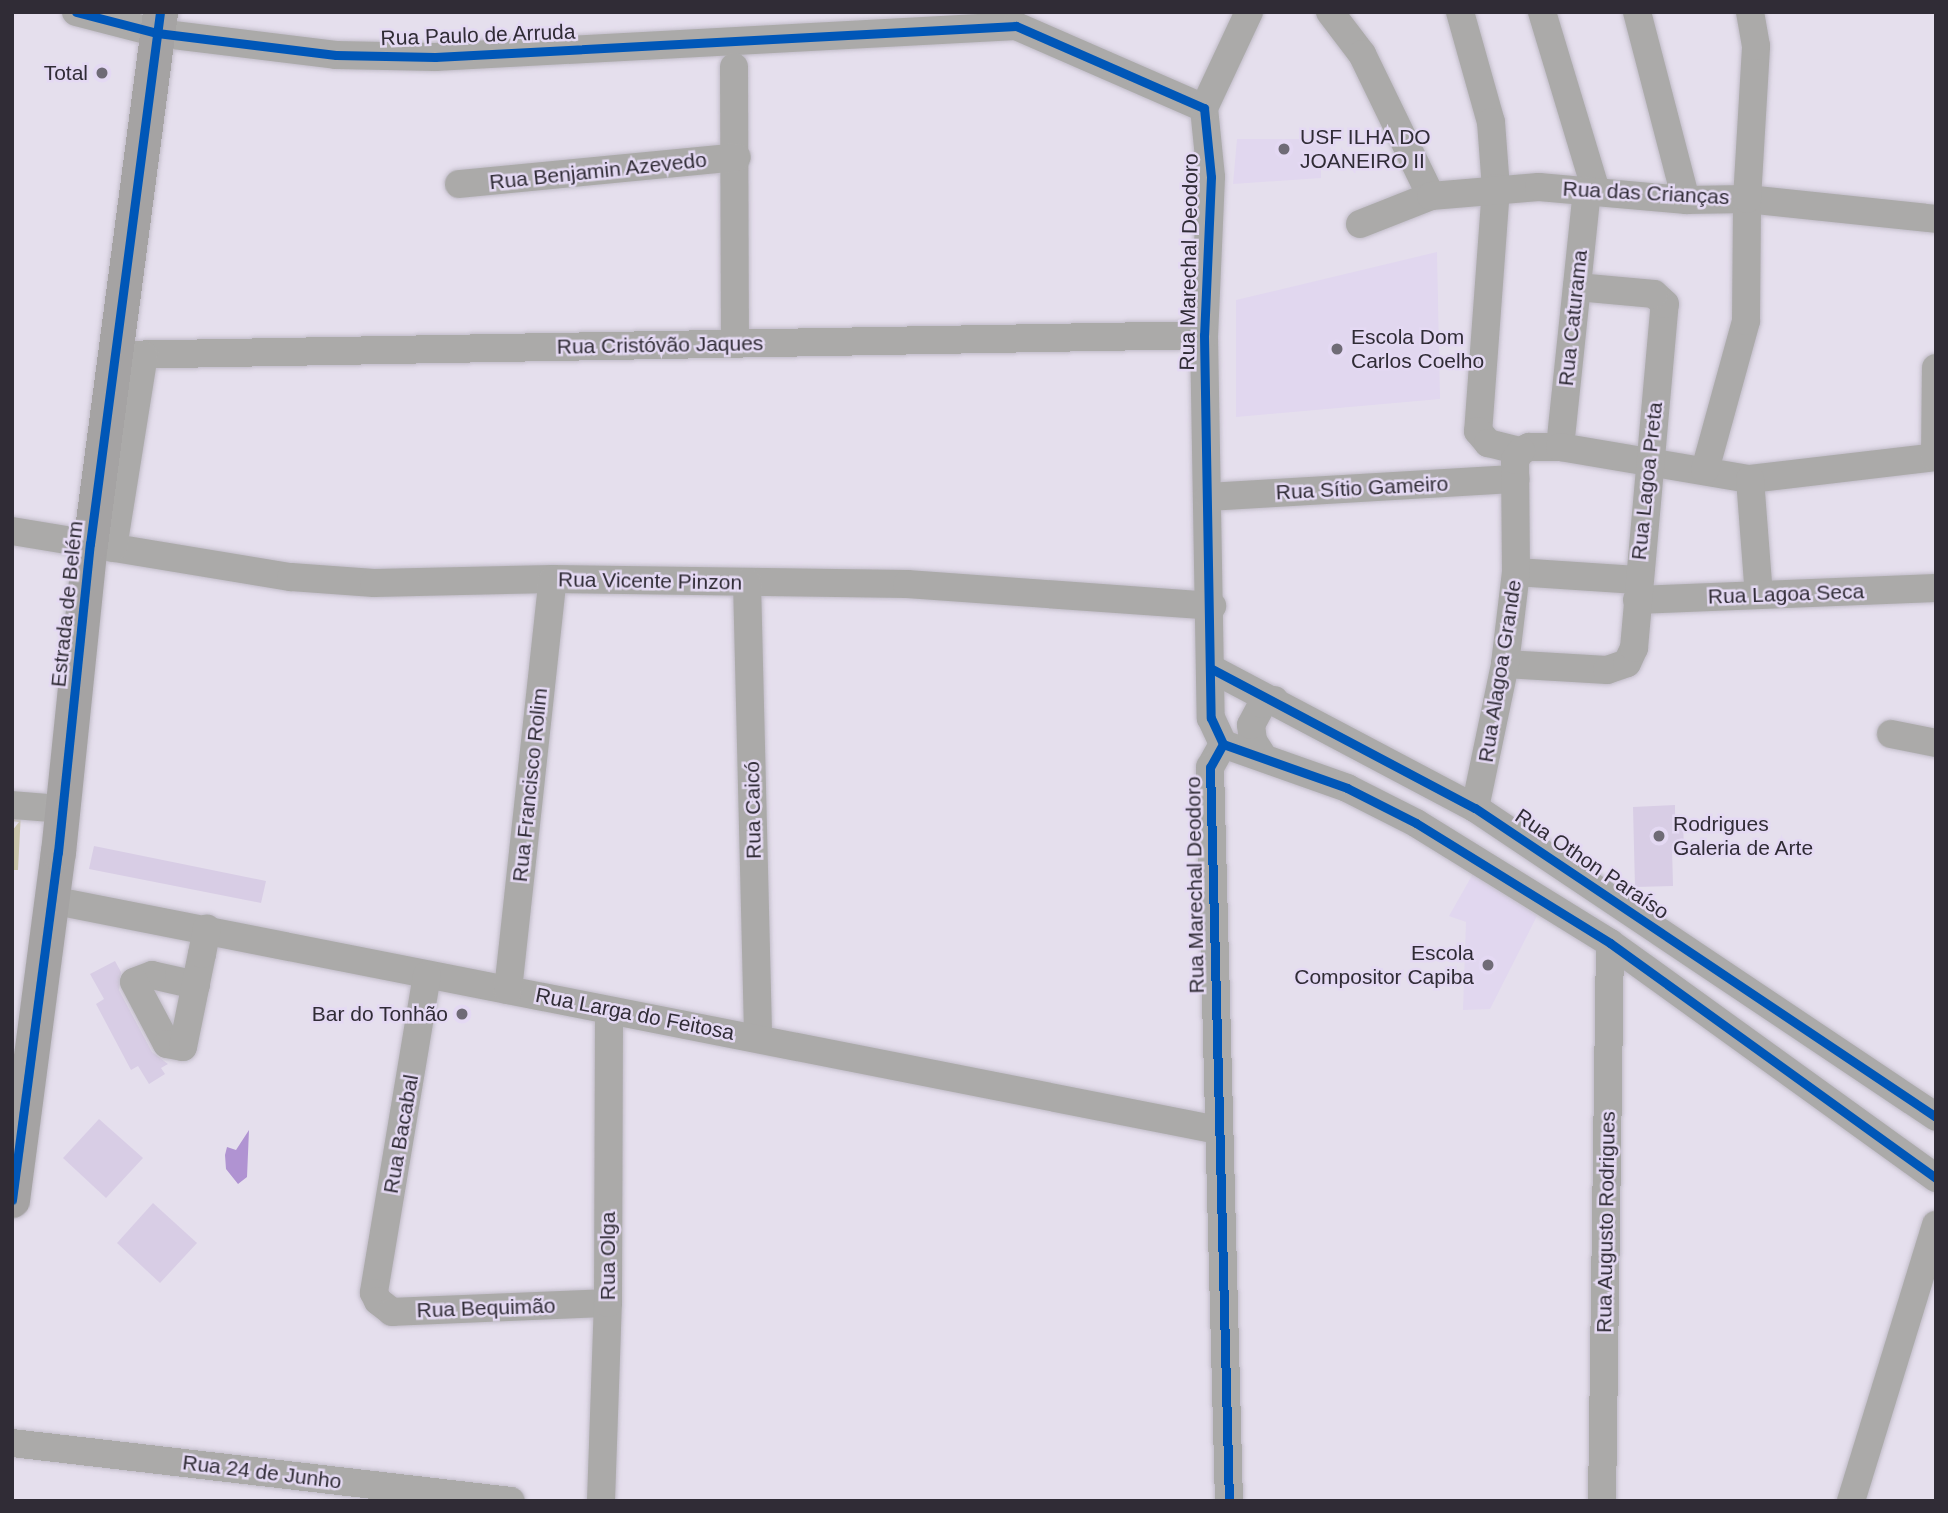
<!DOCTYPE html>
<html>
<head>
<meta charset="utf-8">
<style>
	body { margin:0 }
	#map { position:relative; width:1948px; height:1513px; overflow:hidden; background:#e5dfed; font-family:Arial,sans-serif }
	div>[style] { position:absolute }
	.built>* { inset:0; background:#e1d7ef }
	.green>* { inset:0; background:#cbc6ac }
	.water>* { inset:0; background:#b093d2 }
	.building>* { inset:0; background:#d8cde5 }
	.roads { filter:drop-shadow(0 0 2px #c1bcc8) drop-shadow(0 0 2px #c1bcc8) }
	.minor>* { height:28px; margin:-14px; padding:0 14px; transform-origin:14px; border-radius:14px; background:#abaaa9 }
	.major>* { height:35px; margin:-17.5px; padding:0 17.5px; transform-origin:17.5px; border-radius:17.5px; background:#a5a3a3 }
	.cycleway>* { height:9px; margin:-4.5px; padding:0 4.5px; transform-origin:4.5px; border-radius:4.5px; background:#0057b8 }
	.dots>* { width:19px; height:19px; translate:-50% -50%; box-sizing:border-box; border:4px solid #e4d9f3; border-radius:50% }
	span { translate:-50% -50%; white-space:nowrap; text-align:center; line-height:1.15; -webkit-text-stroke:5px #e4d9f3; paint-order:stroke }
	.street-label { font-size:21px; color:#302c36 }
	.poi-label { font-size:21px; color:#302c36 }
	.right { translate:-100% -50%; text-align:right }
	.left { translate:0 -50%; text-align:left }
	.frame { position:absolute; inset:0; border:14px solid #302c36; pointer-events:none }
</style>
</head>
<body>
<div id="map">
	<div class="built">
		<div style="clip-path:polygon(1324px 134px,1336px 160px,1321px 166px,1321px 178px,1233px 184px,1237px 139px,1310px 139px)"></div>
		<div style="clip-path:polygon(1437px 252px,1440px 399px,1236px 417px,1236px 300px)"></div>
		<div style="clip-path:polygon(1474px 872px,1537px 916px,1490px 1009px,1463px 1010px,1466px 922px,1449px 916px)"></div>
	</div>
	<div class="green">
		<div style="clip-path:polygon(12px 812px,21px 812px,18px 870px,12px 870px,12px 831px,19px 822px,12px 821px)"></div>
	</div>
	<div class="water">
		<div style="clip-path:polygon(249px 1130px,247px 1177px,238px 1184px,226px 1169px,225px 1155px,227px 1147px,236px 1150px)"></div>
	</div>
	<div class="building">
		<div style="clip-path:polygon(1675px 805px,1675px 825px,1683px 825px,1684px 847px,1672px 847px,1673px 886px,1635px 887px,1633px 807px)"></div>
		<div style="clip-path:polygon(94px 846px,266px 881px,261px 903px,89px 869px)"></div>
		<div style="clip-path:polygon(115px 961px,121px 972px,119px 990px,152px 1052px,168px 1064px,161px 1068px,165px 1074px,149px 1084px,138px 1066px,131px 1070px,96px 1004px,104px 999px,90px 974px)"></div>
		<div style="clip-path:polygon(99px 1119px,143px 1158px,106px 1198px,63px 1158px)"></div>
		<div style="clip-path:polygon(153px 1203px,197px 1243px,160px 1283px,117px 1243px)"></div>
	</div>
	<div class="roads">
		<div class="minor">
			<div style="left:76px;top:12px;width:84px;rotate:14.5deg"></div>
			<div style="left:157px;top:33px;width:180px;rotate:7deg"></div>
			<div style="left:336px;top:55px;width:99px;rotate:1.2deg"></div>
			<div style="left:435px;top:57px;width:582px;rotate:-3.05deg"></div>
			<div style="left:1016px;top:26px;width:205px;rotate:23.6deg"></div>
			<div style="left:1330px;top:12px;width:53px;rotate:52.7deg"></div>
			<div style="left:1362px;top:54px;width:158px;rotate:64.1deg"></div>
			<div style="left:1460px;top:12px;width:114px;rotate:74.3deg"></div>
			<div style="left:1491px;top:122px;width:66px;rotate:85.7deg"></div>
			<div style="left:1496px;top:188px;width:244px;rotate:94.2deg"></div>
			<div style="left:1478px;top:431px;width:16px;rotate:50deg"></div>
			<div style="left:1488px;top:443px;width:34px;rotate:14deg"></div>
			<div style="left:1542px;top:12px;width:187px;rotate:73.2deg"></div>
			<div style="left:1637px;top:12px;width:194px;rotate:75.4deg"></div>
			<div style="left:734px;top:67px;width:276px;rotate:89.8deg"></div>
			<div style="left:1204px;top:108px;width:69px;rotate:84.2deg"></div>
			<div style="left:1211px;top:177px;width:158px;rotate:92.5deg"></div>
			<div style="left:1204px;top:335px;width:383px;rotate:89deg"></div>
			<div style="left:1211px;top:718px;width:29px;rotate:65deg"></div>
			<div style="left:1204px;top:108px;width:106px;rotate:-64.9deg"></div>
			<div style="left:459px;top:184px;width:279px;rotate:-5.5deg"></div>
			<div style="left:1360px;top:224px;width:76px;rotate:-21.5deg"></div>
			<div style="left:1431px;top:196px;width:108px;rotate:-4.8deg"></div>
			<div style="left:1539px;top:187px;width:148px;rotate:5.1deg"></div>
			<div style="left:1686px;top:200px;width:61px;rotate:-0.9deg"></div>
			<div style="left:1747px;top:199px;width:190px;rotate:6deg"></div>
			<div style="left:116px;top:355px;width:1088px;rotate:-1.05deg"></div>
			<div style="left:1560px;top:447px;width:258px;rotate:-84deg"></div>
			<div style="left:1521px;top:451px;width:9px;rotate:-27deg"></div>
			<div style="left:1529px;top:447px;width:31px"></div>
			<div style="left:1560px;top:447px;width:193px;rotate:9.6deg"></div>
			<div style="left:1750px;top:479px;width:187px;rotate:-6.7deg"></div>
			<div style="left:1935px;top:457px;width:89px;rotate:-89.4deg"></div>
			<div style="left:1705px;top:470px;width:155px;rotate:-74.6deg"></div>
			<div style="left:1746px;top:321px;width:122px;rotate:-89.5deg"></div>
			<div style="left:1747px;top:199px;width:153px;rotate:-86.6deg"></div>
			<div style="left:1756px;top:46px;width:35px;rotate:-100deg"></div>
			<div style="left:1750px;top:479px;width:116px;rotate:85.6deg"></div>
			<div style="left:1209px;top:497px;width:307px;rotate:-3.4deg"></div>
			<div style="left:12px;top:531px;width:283px;rotate:9.4deg"></div>
			<div style="left:291px;top:577px;width:83px;rotate:4.1deg"></div>
			<div style="left:374px;top:583px;width:179px;rotate:-1.3deg"></div>
			<div style="left:553px;top:579px;width:354px;rotate:0.8deg"></div>
			<div style="left:907px;top:584px;width:306px;rotate:4.1deg"></div>
			<div style="left:113px;top:548px;width:195px;rotate:-80.9deg"></div>
			<div style="left:1516px;top:572px;width:121px;rotate:3.8deg"></div>
			<div style="left:747px;top:582px;width:455px;rotate:88.6deg"></div>
			<div style="left:1637px;top:600px;width:299px;rotate:-2.3deg"></div>
			<div style="left:1505px;top:664px;width:102px;rotate:3.4deg"></div>
			<div style="left:1607px;top:670px;width:21px;rotate:-19deg"></div>
			<div style="left:1627px;top:663px;width:17px;rotate:-65deg"></div>
			<div style="left:1634px;top:648px;width:345px;rotate:-84.9deg"></div>
			<div style="left:1665px;top:304px;width:15px;rotate:-138deg"></div>
			<div style="left:1654px;top:294px;width:77px;rotate:-174.8deg"></div>
			<div style="left:1212px;top:669px;width:297px;rotate:27.9deg"></div>
			<div style="left:1475px;top:808px;width:555px;rotate:33.83deg"></div>
			<div style="left:1891px;top:734px;width:46px;rotate:11.3deg"></div>
			<div style="left:1223px;top:744px;width:132px;rotate:19.5deg"></div>
			<div style="left:1347px;top:788px;width:77px;rotate:26.9deg"></div>
			<div style="left:1416px;top:823px;width:228px;rotate:31.7deg"></div>
			<div style="left:1610px;top:943px;width:402px;rotate:35.8deg"></div>
			<div style="left:1223px;top:744px;width:26px;rotate:119deg"></div>
			<div style="left:1210px;top:767px;width:734px;rotate:88.52deg"></div>
			<div style="left:1264px;top:758px;width:20px;rotate:-123deg"></div>
			<div style="left:1253px;top:741px;width:16px;rotate:-97deg"></div>
			<div style="left:1251px;top:725px;width:24px;rotate:-62deg"></div>
			<div style="left:1262px;top:704px;width:13px;rotate:-18deg"></div>
			<div style="left:12px;top:805px;width:50px;rotate:4.6deg"></div>
			<div style="left:1475px;top:808px;width:147px;rotate:-78.2deg"></div>
			<div style="left:1505px;top:664px;width:93px;rotate:-83.2deg"></div>
			<div style="left:1516px;top:572px;width:112px;rotate:-90.5deg"></div>
			<div style="left:1515px;top:460px;width:11px;rotate:-56deg"></div>
			<div style="left:51px;top:900px;width:1189px;rotate:11.15deg"></div>
			<div style="left:427px;top:975px;width:322px;rotate:99.5deg"></div>
			<div style="left:374px;top:1293px;width:9px;rotate:63deg"></div>
			<div style="left:378px;top:1301px;width:18px;rotate:38deg"></div>
			<div style="left:392px;top:1312px;width:216px;rotate:-2.4deg"></div>
			<div style="left:196px;top:985px;width:45px;rotate:-167.2deg"></div>
			<div style="left:152px;top:975px;width:19px;rotate:159deg"></div>
			<div style="left:134px;top:982px;width:70px;rotate:62deg"></div>
			<div style="left:167px;top:1044px;width:16px;rotate:11deg"></div>
			<div style="left:183px;top:1047px;width:95px;rotate:-78.5deg"></div>
			<div style="left:202px;top:954px;width:26px;rotate:-79deg"></div>
			<div style="left:508px;top:990px;width:413px;rotate:-83.8deg"></div>
			<div style="left:12px;top:1443px;width:502px;rotate:6.63deg"></div>
			<div style="left:601px;top:1501px;width:198px;rotate:-88deg"></div>
			<div style="left:608px;top:1303px;width:292px;rotate:-89.8deg"></div>
			<div style="left:1602px;top:1501px;width:558px;rotate:-89.18deg"></div>
			<div style="left:1851px;top:1501px;width:289px;rotate:-72.9deg"></div>
		</div>
		<div class="major">
			<div style="left:12px;top:1200px;width:351px;rotate:-82.5deg"></div>
			<div style="left:58px;top:852px;width:310px;rotate:-84.1deg"></div>
			<div style="left:90px;top:544px;width:537px;rotate:-82.5deg"></div>
		</div>
	</div>
	<div class="cycleway">
		<div style="left:76px;top:12px;width:84px;rotate:14.5deg"></div>
		<div style="left:157px;top:33px;width:180px;rotate:7deg"></div>
		<div style="left:336px;top:55px;width:99px;rotate:1.2deg"></div>
		<div style="left:435px;top:57px;width:582px;rotate:-3.05deg"></div>
		<div style="left:1016px;top:26px;width:205px;rotate:23.6deg"></div>
		<div style="left:1204px;top:108px;width:69px;rotate:84.2deg"></div>
		<div style="left:1211px;top:177px;width:158px;rotate:92.5deg"></div>
		<div style="left:1204px;top:335px;width:383px;rotate:89deg"></div>
		<div style="left:1211px;top:718px;width:29px;rotate:65deg"></div>
		<div style="left:1212px;top:669px;width:297px;rotate:27.9deg"></div>
		<div style="left:1475px;top:808px;width:555px;rotate:33.83deg"></div>
		<div style="left:1223px;top:744px;width:132px;rotate:19.5deg"></div>
		<div style="left:1347px;top:788px;width:77px;rotate:26.9deg"></div>
		<div style="left:1416px;top:823px;width:228px;rotate:31.7deg"></div>
		<div style="left:1610px;top:943px;width:402px;rotate:35.8deg"></div>
		<div style="left:1223px;top:744px;width:26px;rotate:119deg"></div>
		<div style="left:1210px;top:767px;width:734px;rotate:88.52deg"></div>
		<div style="left:12px;top:1200px;width:351px;rotate:-82.5deg"></div>
		<div style="left:58px;top:852px;width:310px;rotate:-84.1deg"></div>
		<div style="left:90px;top:544px;width:537px;rotate:-82.5deg"></div>
	</div>
	<div class="dots">
		<div style="left:102px;top:73px;background:#6f6b76"></div>
		<div style="left:1284px;top:149px;background:#6f6b76"></div>
		<div style="left:1337px;top:349px;background:#6f6b76"></div>
		<div style="left:1659px;top:836px;background:#6f6b76"></div>
		<div style="left:1488px;top:965px;background:#6f6b76"></div>
		<div style="left:462px;top:1014px;background:#6f6b76"></div>
	</div>
	<div class="street-label">
		<span style="left:478px;top:35px;rotate:-2deg">Rua Paulo de Arruda</span>
		<span style="left:598px;top:171px;rotate:-6deg">Rua Benjamin Azevedo</span>
		<span style="left:1646px;top:193px;rotate:3deg">Rua das Crianças</span>
		<span style="left:1189px;top:262px;rotate:-89deg">Rua Marechal Deodoro</span>
		<span style="left:1573px;top:318px;rotate:-84deg">Rua Caturama</span>
		<span style="left:660px;top:345px;rotate:-1deg">Rua Cristóvão Jaques</span>
		<span style="left:1647px;top:481px;rotate:-84deg">Rua Lagoa Preta</span>
		<span style="left:1362px;top:488px;rotate:-3deg">Rua Sítio Gameiro</span>
		<span style="left:650px;top:581px;rotate:1deg">Rua Vicente Pinzon</span>
		<span style="left:1786px;top:594px;rotate:-2deg">Rua Lagoa Seca</span>
		<span style="left:67px;top:604px;rotate:-84deg">Estrada de Belém</span>
		<span style="left:1500px;top:671px;rotate:-81deg">Rua Alagoa Grande</span>
		<span style="left:530px;top:785px;rotate:-84deg">Rua Francisco Rolim</span>
		<span style="left:753px;top:810px;rotate:-91deg">Rua Caicó</span>
		<span style="left:1592px;top:864px;rotate:34deg">Rua Othon Paraíso</span>
		<span style="left:1195px;top:885px;rotate:-91deg">Rua Marechal Deodoro</span>
		<span style="left:635px;top:1014px;rotate:11deg">Rua Larga do Feitosa</span>
		<span style="left:401px;top:1134px;rotate:-80deg">Rua Bacabal</span>
		<span style="left:1606px;top:1222px;rotate:-89deg">Rua Augusto Rodrigues</span>
		<span style="left:608px;top:1256px;rotate:-90deg">Rua Olga</span>
		<span style="left:486px;top:1308px;rotate:-2deg">Rua Bequimão</span>
		<span style="left:262px;top:1472px;rotate:7deg">Rua 24 de Junho</span>
	</div>
	<div class="poi-label">
		<span class="right" style="left:88px;top:73px">Total</span>
		<span class="left" style="left:1300px;top:149px">USF ILHA DO<br>JOANEIRO II</span>
		<span class="left" style="left:1351px;top:349px">Escola Dom<br>Carlos Coelho</span>
		<span class="left" style="left:1673px;top:836px">Rodrigues<br>Galeria de Arte</span>
		<span class="right" style="left:1474px;top:965px">Escola<br>Compositor Capiba</span>
		<span class="right" style="left:448px;top:1014px">Bar do Tonhão</span>
	</div>
	<div class="frame"></div>
</div>
</body>
</html>
